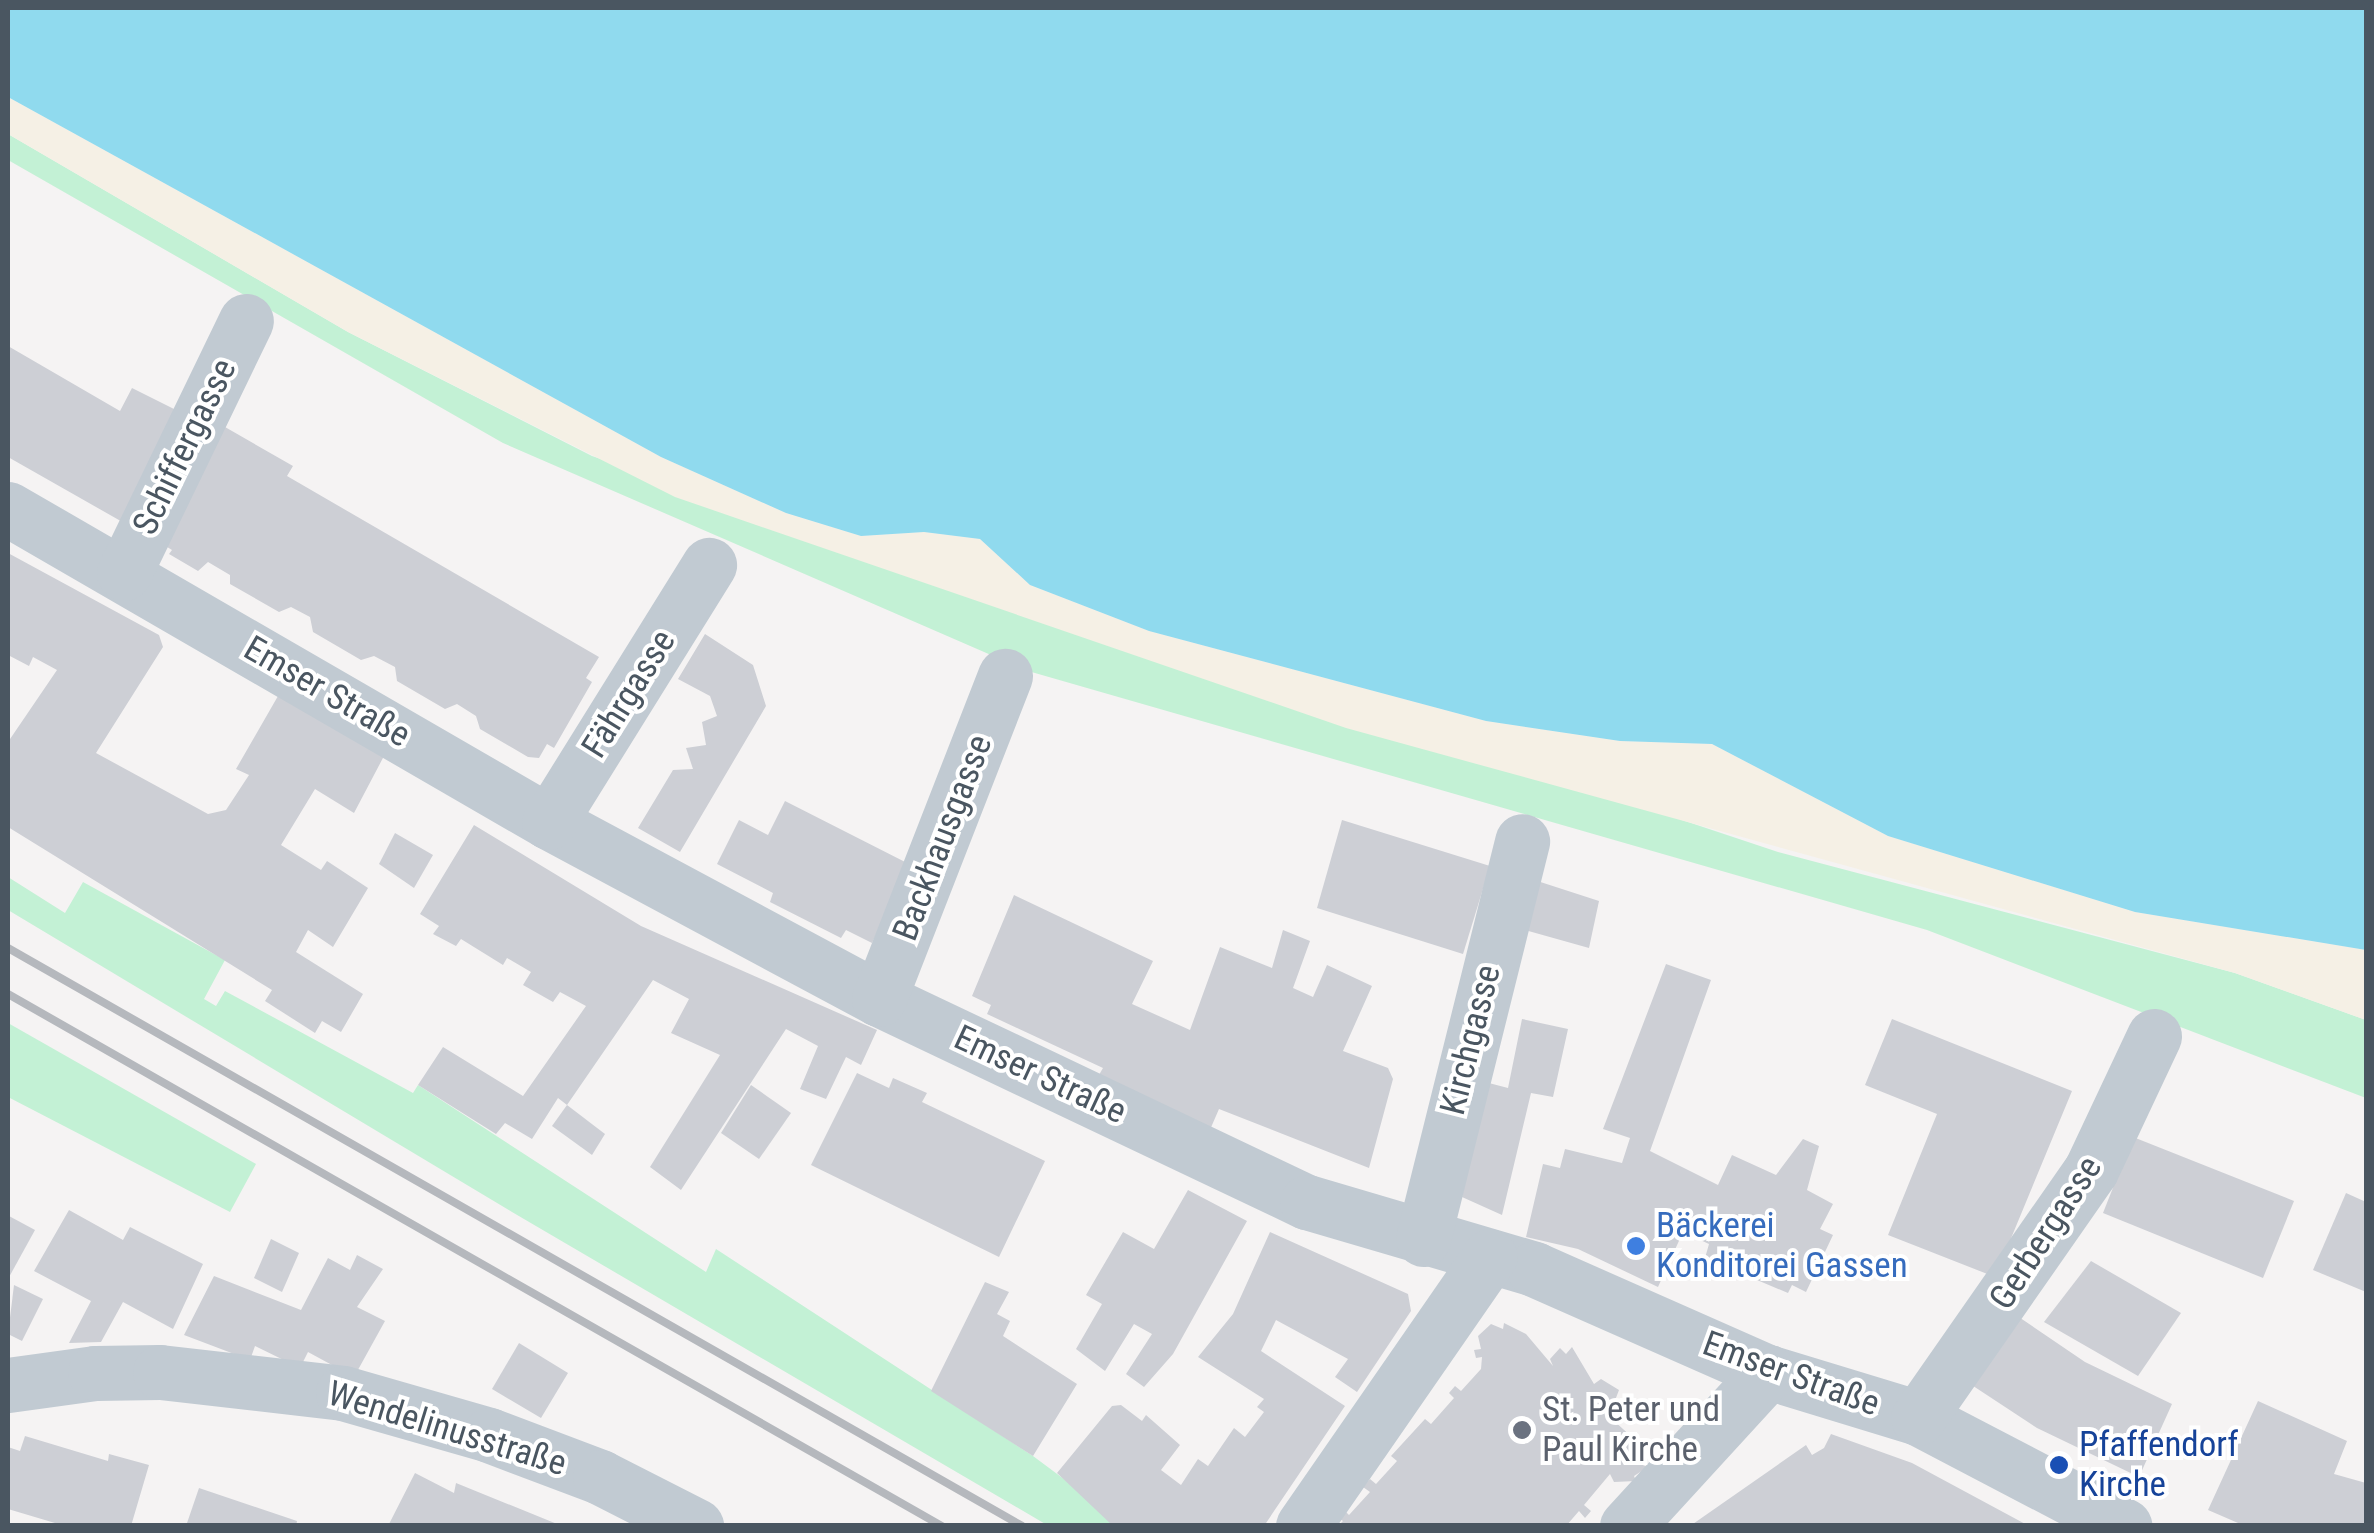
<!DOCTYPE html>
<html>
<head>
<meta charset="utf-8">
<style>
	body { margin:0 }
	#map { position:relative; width:2374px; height:1533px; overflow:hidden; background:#f5f3f3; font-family:"Roboto Condensed",sans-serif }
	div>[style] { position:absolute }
	.green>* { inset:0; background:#c3f1d5 }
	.sand>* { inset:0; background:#f5f0e5 }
	.water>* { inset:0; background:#90daee }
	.building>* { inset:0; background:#cdcfd5 }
	.minor>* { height:55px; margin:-27.5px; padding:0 27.5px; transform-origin:27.5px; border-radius:27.5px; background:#c1cad2 }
	.rail>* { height:8px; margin:-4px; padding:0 4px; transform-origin:4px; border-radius:4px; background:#b5b8bd }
	.dots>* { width:28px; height:28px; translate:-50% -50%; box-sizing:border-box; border:5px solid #fff; border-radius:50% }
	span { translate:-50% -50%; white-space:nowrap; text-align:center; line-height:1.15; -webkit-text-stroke:8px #fff; paint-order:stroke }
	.street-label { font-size:35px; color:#4a5661 }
	.shop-label { font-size:35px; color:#366cbe }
	.left { translate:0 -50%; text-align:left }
	.worship-label { font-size:35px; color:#5b616d }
	.transit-label { font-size:35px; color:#164399 }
	.frame { position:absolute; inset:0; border:10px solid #4a5661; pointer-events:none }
</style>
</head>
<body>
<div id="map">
	<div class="green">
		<div style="clip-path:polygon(8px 134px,348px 332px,592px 456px,1778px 852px,2235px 973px,2366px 1020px,2366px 1098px,1927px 930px,1028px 671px,503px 443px,8px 160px)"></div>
		<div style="clip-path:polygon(8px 877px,65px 913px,83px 882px,225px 960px,204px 999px,216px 1006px,225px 991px,413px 1093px,418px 1085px,706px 1272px,716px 1249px,1033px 1456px,1088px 1497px,1113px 1525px,1047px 1525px,512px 1212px,8px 910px)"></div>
		<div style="clip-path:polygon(8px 1023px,256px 1164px,230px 1212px,8px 1097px)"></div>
	</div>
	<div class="sand">
		<div style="clip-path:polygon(8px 97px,661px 457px,786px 513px,861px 536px,924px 532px,980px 539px,1030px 585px,1149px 631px,1486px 721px,1620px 741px,1712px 744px,1888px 836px,2135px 912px,2366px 950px,2366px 1020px,2235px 973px,1346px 728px,675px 497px,348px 332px,8px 134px)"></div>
	</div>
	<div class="water">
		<div style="clip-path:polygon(8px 8px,2366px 8px,2366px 950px,2135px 912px,1888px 836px,1712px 744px,1620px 741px,1486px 721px,1149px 631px,1030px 585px,980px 539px,924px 532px,861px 536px,786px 513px,661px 457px,8px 97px)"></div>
	</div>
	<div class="building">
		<div style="clip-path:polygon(8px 346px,120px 411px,132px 388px,188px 416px,133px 528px,8px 457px)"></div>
		<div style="clip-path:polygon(225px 427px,293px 466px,287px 476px,599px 657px,586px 678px,592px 682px,554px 748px,547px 744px,539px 758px,528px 757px,480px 729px,476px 716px,457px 704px,445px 709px,397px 681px,395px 667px,374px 656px,361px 660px,313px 632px,310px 617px,291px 607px,279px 612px,230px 584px,230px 575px,208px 562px,198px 571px,169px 554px,172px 550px,159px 542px)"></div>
		<div style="clip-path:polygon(8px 553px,159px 635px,163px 647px,96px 753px,208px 814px,226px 810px,249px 775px,236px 769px,278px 696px,384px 756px,354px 813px,315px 789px,281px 845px,321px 870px,327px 861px,368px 888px,333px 947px,308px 930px,296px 952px,363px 994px,341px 1032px,322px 1021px,315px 1033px,265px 1001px,272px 990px,8px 827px,8px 742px,57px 670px,33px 657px,29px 666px,8px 655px)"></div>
		<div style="clip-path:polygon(705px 634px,753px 665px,766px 706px,680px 852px,638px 828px,673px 770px,693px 769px,686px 748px,706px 745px,702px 722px,717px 716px,710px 696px,678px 679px)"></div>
		<div style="clip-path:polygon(785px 801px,911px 865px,872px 943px,846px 930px,841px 938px,770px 902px,773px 893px,717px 864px,739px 820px,768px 835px)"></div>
		<div style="clip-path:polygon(1342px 820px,1490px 866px,1463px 954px,1317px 908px)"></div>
		<div style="clip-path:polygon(474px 825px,641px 926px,877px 1030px,861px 1065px,846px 1057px,826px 1099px,800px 1089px,818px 1046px,786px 1029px,681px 1190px,650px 1167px,720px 1055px,671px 1033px,689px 999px,653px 980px,567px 1105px,558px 1098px,532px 1139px,505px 1123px,496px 1134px,418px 1085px,443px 1047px,523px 1096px,586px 1006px,560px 992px,553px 1002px,523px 985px,531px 972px,507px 958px,503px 965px,461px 939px,456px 946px,433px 934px,439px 926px,420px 914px)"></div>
		<div style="clip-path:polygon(395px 833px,433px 855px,414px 888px,379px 864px)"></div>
		<div style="clip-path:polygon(1525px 877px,1599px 901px,1589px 948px,1511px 926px)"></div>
		<div style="clip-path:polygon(1014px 895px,1153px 961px,1132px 1004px,1190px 1030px,1220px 947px,1272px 968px,1283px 930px,1310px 941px,1293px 988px,1313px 997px,1327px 965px,1372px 986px,1343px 1051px,1388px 1068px,1393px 1079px,1369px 1168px,1219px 1109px,1209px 1132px,1096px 1080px,1103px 1068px,987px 1014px,991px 1005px,972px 996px)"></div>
		<div style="clip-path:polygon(1666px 964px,1711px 980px,1650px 1151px,1718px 1185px,1732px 1155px,1776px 1175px,1803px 1139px,1819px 1146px,1807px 1190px,1833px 1204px,1820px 1229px,1833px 1235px,1806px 1292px,1792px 1285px,1788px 1293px,1705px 1258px,1709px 1244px,1683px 1232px,1658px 1287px,1578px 1249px,1526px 1237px,1543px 1164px,1560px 1168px,1565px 1149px,1622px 1163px,1630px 1138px,1603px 1129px)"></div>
		<div style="clip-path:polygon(1522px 1019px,1568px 1029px,1553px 1097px,1531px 1093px,1502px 1215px,1462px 1197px,1485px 1082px,1508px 1088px)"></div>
		<div style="clip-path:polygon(1892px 1019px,2072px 1091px,1995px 1277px,1888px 1235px,1937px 1114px,1865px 1085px)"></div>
		<div style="clip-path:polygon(857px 1073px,889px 1088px,893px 1078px,927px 1093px,922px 1102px,1045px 1161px,999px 1257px,811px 1165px)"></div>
		<div style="clip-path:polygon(751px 1085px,791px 1113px,759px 1159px,721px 1133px)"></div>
		<div style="clip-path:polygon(567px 1105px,605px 1134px,592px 1155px,552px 1126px)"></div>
		<div style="clip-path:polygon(2133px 1137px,2294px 1201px,2263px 1278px,2103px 1213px)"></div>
		<div style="clip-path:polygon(1188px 1190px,1247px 1221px,1173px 1354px,1144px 1387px,1126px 1374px,1152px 1334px,1134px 1324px,1105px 1371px,1076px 1349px,1102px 1304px,1086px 1295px,1123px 1232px,1154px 1249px)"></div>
		<div style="clip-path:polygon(2346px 1193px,2366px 1202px,2366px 1292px,2313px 1270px)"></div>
		<div style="clip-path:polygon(69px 1210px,123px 1240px,130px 1227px,203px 1264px,173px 1329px,123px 1302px,101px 1342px,69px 1343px,91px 1301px,34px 1271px)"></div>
		<div style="clip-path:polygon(9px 1216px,35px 1230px,8px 1279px,8px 1219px)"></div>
		<div style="clip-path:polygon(1270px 1232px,1408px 1294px,1411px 1311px,1357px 1392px,1335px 1377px,1348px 1359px,1276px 1320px,1261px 1351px,1345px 1406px,1264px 1526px,1113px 1526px,1057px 1473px,1112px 1406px,1121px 1405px,1142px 1421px,1146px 1415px,1180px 1445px,1161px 1470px,1181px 1485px,1198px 1459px,1208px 1466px,1234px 1428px,1245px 1437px,1264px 1412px,1257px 1407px,1264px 1399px,1198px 1357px,1233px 1314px)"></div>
		<div style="clip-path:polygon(271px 1239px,299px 1253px,282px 1292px,254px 1278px)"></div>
		<div style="clip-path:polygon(357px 1255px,383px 1269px,357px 1307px,385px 1321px,354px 1377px,308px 1352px,300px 1368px,255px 1346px,250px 1360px,184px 1335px,214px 1276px,301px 1310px,328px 1258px,350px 1270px)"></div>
		<div style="clip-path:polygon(2091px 1261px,2181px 1313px,2138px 1376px,2044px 1322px)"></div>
		<div style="clip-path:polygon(985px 1282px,1009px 1292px,997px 1314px,1010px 1321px,1003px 1336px,1077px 1384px,1033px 1456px,931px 1391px)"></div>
		<div style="clip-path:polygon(14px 1285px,43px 1299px,22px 1341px,8px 1334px)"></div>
		<div style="clip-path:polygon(2007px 1309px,2085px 1362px,2172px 1404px,2139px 1477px,2037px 1428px,1958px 1376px)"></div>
		<div style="clip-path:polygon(1504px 1323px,1526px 1334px,1553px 1366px,1550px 1359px,1560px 1348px,1566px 1354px,1572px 1347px,1594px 1384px,1601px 1379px,1619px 1390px,1611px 1411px,1601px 1409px,1645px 1449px,1640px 1464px,1648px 1467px,1634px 1476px,1636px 1481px,1614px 1482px,1610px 1474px,1584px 1505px,1591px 1511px,1585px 1518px,1579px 1511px,1566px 1526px,1338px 1526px,1343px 1521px,1336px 1516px,1343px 1509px,1349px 1515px,1370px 1492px,1363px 1487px,1370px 1479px,1376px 1484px,1397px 1461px,1391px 1456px,1425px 1419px,1431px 1424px,1454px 1398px,1449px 1393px,1455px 1386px,1461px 1391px,1481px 1369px,1482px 1357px,1476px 1358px,1474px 1350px,1481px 1349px,1478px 1336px,1491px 1324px,1503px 1329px)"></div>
		<div style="clip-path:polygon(519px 1343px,568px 1373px,541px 1418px,492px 1389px)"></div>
		<div style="clip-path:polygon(2258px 1401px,2347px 1441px,2334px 1474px,2366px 1483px,2366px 1526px,2245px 1526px,2208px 1510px)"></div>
		<div style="clip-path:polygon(1831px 1434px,1912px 1463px,2029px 1526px,1690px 1526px,1806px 1445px,1812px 1455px,1824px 1448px)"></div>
		<div style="clip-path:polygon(25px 1436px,108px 1461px,109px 1454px,149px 1465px,131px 1526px,65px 1526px,8px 1509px,8px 1447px,20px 1451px)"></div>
		<div style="clip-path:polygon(415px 1473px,454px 1493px,456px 1483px,562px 1526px,388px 1526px)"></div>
		<div style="clip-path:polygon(199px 1488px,297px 1521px,296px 1526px,186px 1526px)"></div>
	</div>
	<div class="minor">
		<div style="left:8px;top:509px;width:625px;rotate:30.05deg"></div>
		<div style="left:549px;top:822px;width:374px;rotate:28.2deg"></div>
		<div style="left:879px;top:999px;width:474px;rotate:25.4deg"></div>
		<div style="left:1307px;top:1202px;width:237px;rotate:16.4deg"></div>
		<div style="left:1534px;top:1269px;width:256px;rotate:23.8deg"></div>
		<div style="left:1768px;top:1372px;width:157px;rotate:17deg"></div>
		<div style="left:1918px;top:1418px;width:233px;rotate:27.6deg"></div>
		<div style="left:124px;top:573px;width:280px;rotate:-64.2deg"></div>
		<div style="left:549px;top:822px;width:303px;rotate:-58.1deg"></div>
		<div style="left:879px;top:999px;width:347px;rotate:-68.7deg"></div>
		<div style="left:1423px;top:1239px;width:410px;rotate:-76deg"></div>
		<div style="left:8px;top:1385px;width:88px;rotate:-7.9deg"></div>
		<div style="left:95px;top:1373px;width:65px;rotate:-0.9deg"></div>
		<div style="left:160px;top:1372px;width:184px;rotate:6.5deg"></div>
		<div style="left:343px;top:1393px;width:152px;rotate:16deg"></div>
		<div style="left:489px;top:1435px;width:119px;rotate:20.7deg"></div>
		<div style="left:600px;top:1477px;width:108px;rotate:27deg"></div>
		<div style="left:1918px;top:1418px;width:302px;rotate:-55.1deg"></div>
		<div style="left:2091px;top:1170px;width:148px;rotate:-64.8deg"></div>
		<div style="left:1303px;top:1526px;width:328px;rotate:-55.3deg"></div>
		<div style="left:1627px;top:1526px;width:209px;rotate:-47.5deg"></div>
	</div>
	<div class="rail">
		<div style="left:8px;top:948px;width:1167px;rotate:29.68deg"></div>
		<div style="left:8px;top:994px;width:1075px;rotate:29.67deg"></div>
	</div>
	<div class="dots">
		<div style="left:1636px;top:1246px;background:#3f7fe0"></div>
		<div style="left:1522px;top:1430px;background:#6b7280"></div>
		<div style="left:2059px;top:1465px;background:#1a4fb4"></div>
	</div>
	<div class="street-label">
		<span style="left:185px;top:447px;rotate:-64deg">Schiffergasse</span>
		<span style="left:327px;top:692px;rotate:30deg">Emser Straße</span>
		<span style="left:629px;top:694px;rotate:-58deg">Fährgasse</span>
		<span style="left:943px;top:838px;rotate:-69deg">Backhausgasse</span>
		<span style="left:1471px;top:1040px;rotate:-76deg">Kirchgasse</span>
		<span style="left:1040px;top:1075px;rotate:25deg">Emser Straße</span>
		<span style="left:2046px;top:1233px;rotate:-57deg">Gerbergasse</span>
		<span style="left:1791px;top:1374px;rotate:20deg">Emser Straße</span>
		<span style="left:447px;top:1429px;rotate:17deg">Wendelinusstraße</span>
	</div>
	<div class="shop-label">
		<span class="left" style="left:1656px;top:1246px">Bäckerei<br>Konditorei Gassen</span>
	</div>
	<div class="worship-label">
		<span class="left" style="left:1542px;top:1430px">St. Peter und<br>Paul Kirche</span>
	</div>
	<div class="transit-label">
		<span class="left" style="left:2079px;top:1465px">Pfaffendorf<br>Kirche</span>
	</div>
	<div class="frame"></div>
</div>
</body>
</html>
